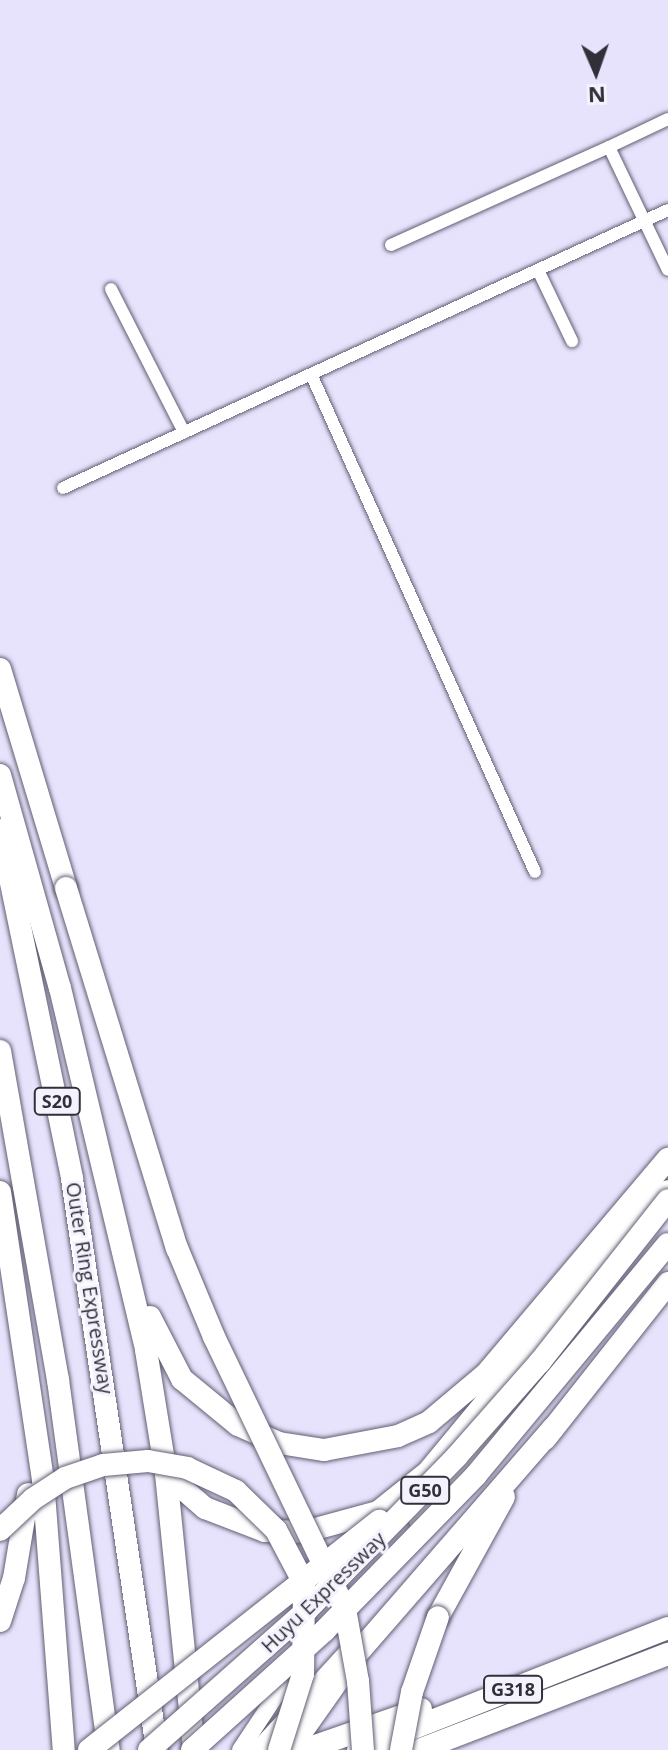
<!DOCTYPE html>
<html>
<head>
<meta charset="utf-8">
<style>
	body { margin:0 }
	#map { position:relative; width:668px; height:1750px; overflow:hidden; background:#e7e3fc; font-family:"Open Sans",sans-serif }
	div>[style] { position:absolute }
	.roads { filter:drop-shadow(0 0 2px #625d73) drop-shadow(0 0 2px #625d73) }
	.street>* { height:12px; margin:-6px; padding:0 6px; transform-origin:6px; border-radius:6px; background:#fff }
	.secondary>* { height:16px; margin:-8px; padding:0 8px; transform-origin:8px; border-radius:8px; background:#fff }
	.highway>* { height:22px; margin:-11px; padding:0 11px; transform-origin:11px; border-radius:11px; background:#fff }
	.bridges { filter:drop-shadow(0 0 2px #625d73) drop-shadow(0 0 2px #625d73) }
	.highway-bridge>* { height:22px; margin:-11px; padding:0 11px; transform-origin:11px; border-radius:11px; background:#fff }
	span { translate:-50% -50%; white-space:nowrap; text-align:center; line-height:1.15; -webkit-text-stroke:6px #f4f2fd; paint-order:stroke }
	.shield-label span { padding:2px 6px; background:#f4f2fd; border:2px solid; border-radius:6px; -webkit-text-stroke-width:0 }
	.shield-label { font-size:18px; color:#313039; font-weight:700 }
	.street-label { font-size:20px; color:#313039 }
	.north { position:absolute; left:556px; top:32px; width:80px; height:80px; -webkit-text-stroke:6px #f4f2fd; paint-order:stroke; rotate:178deg; font-size:22px; font-weight:700; line-height:32px; text-align:center; color:#313039 }
	.north::after { content:''; display:block; margin:auto; width:28px; height:36px; background:#313039; clip-path:polygon(50% 0,100% 100%,50% 72%,0 100%) }
</style>
</head>
<body>
<div id="map">
	<div class="roads">
		<div class="street">
			<div style="left:668px;top:119px;width:65px;rotate:154.6deg"></div>
			<div style="left:609px;top:147px;width:136px;rotate:64.4deg"></div>
			<div style="left:391px;top:245px;width:239px;rotate:-24.2deg"></div>
			<div style="left:538px;top:270px;width:79px;rotate:64.4deg"></div>
			<div style="left:111px;top:289px;width:161px;rotate:63deg"></div>
			<div style="left:311px;top:374px;width:546px;rotate:65.78deg"></div>
			<div style="left:63px;top:488px;width:666px;rotate:-24.68deg"></div>
		</div>
		<div class="secondary">
			<div style="left:417px;top:1521px;width:169px;rotate:-49.8deg"></div>
			<div style="left:240px;top:1750px;width:103px;rotate:-56.5deg"></div>
			<div style="left:257px;top:1750px;width:142px;rotate:-47.6deg"></div>
		</div>
		<div class="highway">
			<div style="left:0;top:669px;width:229px;rotate:73.2deg"></div>
			<div style="left:0;top:775px;width:221px;rotate:74.3deg"></div>
			<div style="left:60px;top:988px;width:372px;rotate:76.6deg"></div>
			<div style="left:146px;top:1350px;width:126px;rotate:80.8deg"></div>
			<div style="left:166px;top:1474px;width:277px;rotate:84.2deg"></div>
			<div style="left:0;top:830px;width:356px;rotate:78.3deg"></div>
			<div style="left:72px;top:1179px;width:577px;rotate:81.53deg"></div>
			<div style="left:0;top:1051px;width:334px;rotate:80deg"></div>
			<div style="left:58px;top:1380px;width:373px;rotate:82.2deg"></div>
			<div style="left:0;top:1192px;width:291px;rotate:81.5deg"></div>
			<div style="left:43px;top:1480px;width:271px;rotate:85.6deg"></div>
			<div style="left:150px;top:1317px;width:70px;rotate:62.7deg"></div>
			<div style="left:182px;top:1379px;width:72px;rotate:39.4deg"></div>
			<div style="left:238px;top:1425px;width:45px;rotate:23.7deg"></div>
			<div style="left:279px;top:1443px;width:46px;rotate:8.8deg"></div>
			<div style="left:324px;top:1450px;width:75px;rotate:-10.7deg"></div>
			<div style="left:398px;top:1436px;width:34px;rotate:-24deg"></div>
			<div style="left:429px;top:1422px;width:75px;rotate:-40.1deg"></div>
			<div style="left:486px;top:1374px;width:282px;rotate:-49.8deg"></div>
			<div style="left:545px;top:1439px;width:199px;rotate:-51.7deg"></div>
			<div style="left:166px;top:1474px;width:52px;rotate:41.1deg"></div>
			<div style="left:205px;top:1508px;width:64px;rotate:21deg"></div>
			<div style="left:265px;top:1531px;width:39px;rotate:1deg"></div>
			<div style="left:304px;top:1532px;width:77px;rotate:-15.1deg"></div>
			<div style="left:378px;top:1512px;width:64px;rotate:-38.7deg"></div>
			<div style="left:428px;top:1472px;width:353px;rotate:-50.4deg"></div>
			<div style="left:653px;top:1200px;width:17px;rotate:-31deg"></div>
			<div style="left:438px;top:1617px;width:137px;rotate:-61.2deg"></div>
			<div style="left:0;top:1621px;width:45px;rotate:-72deg"></div>
			<div style="left:14px;top:1578px;width:85px;rotate:-80.5deg"></div>
			<div style="left:289px;top:1750px;width:116px;rotate:-54.8deg"></div>
			<div style="left:356px;top:1655px;width:301px;rotate:-49deg"></div>
			<div style="left:304px;top:1750px;width:124px;rotate:-19.3deg"></div>
			<div style="left:358px;top:1750px;width:333px;rotate:-21.5deg"></div>
			<div style="left:419px;top:1750px;width:267px;rotate:-21.1deg"></div>
		</div>
	</div>
	<div class="bridges">
		<div class="highway-bridge">
			<div style="left:66px;top:888px;width:377px;rotate:72.9deg"></div>
			<div style="left:177px;top:1248px;width:96px;rotate:67.4deg"></div>
			<div style="left:214px;top:1337px;width:302px;rotate:64.3deg"></div>
			<div style="left:345px;top:1609px;width:73px;rotate:79.8deg"></div>
			<div style="left:358px;top:1681px;width:69px;rotate:85.9deg"></div>
			<div style="left:0;top:1530px;width:45px;rotate:-43.2deg"></div>
			<div style="left:33px;top:1499px;width:38px;rotate:-33deg"></div>
			<div style="left:65px;top:1478px;width:40px;rotate:-18.9deg"></div>
			<div style="left:103px;top:1465px;width:45px;rotate:-5.1deg"></div>
			<div style="left:148px;top:1461px;width:40px;rotate:10deg"></div>
			<div style="left:187px;top:1468px;width:54px;rotate:25.1deg"></div>
			<div style="left:236px;top:1491px;width:56px;rotate:44.3deg"></div>
			<div style="left:276px;top:1530px;width:60px;rotate:62.2deg"></div>
			<div style="left:304px;top:1583px;width:91px;rotate:90.6deg"></div>
			<div style="left:303px;top:1674px;width:80px;rotate:107.5deg"></div>
			<div style="left:89px;top:1750px;width:370px;rotate:-38.3deg"></div>
			<div style="left:149px;top:1750px;width:210px;rotate:-41.5deg"></div>
			<div style="left:306px;top:1611px;width:216px;rotate:-45.7deg"></div>
			<div style="left:457px;top:1456px;width:125px;rotate:-48.6deg"></div>
			<div style="left:540px;top:1362px;width:206px;rotate:-51.7deg"></div>
			<div style="left:192px;top:1750px;width:178px;rotate:-42deg"></div>
			<div style="left:324px;top:1631px;width:218px;rotate:-45.7deg"></div>
			<div style="left:476px;top:1475px;width:300px;rotate:-50.3deg"></div>
			<div style="left:401px;top:1750px;width:59px;rotate:-79.3deg"></div>
			<div style="left:412px;top:1692px;width:79px;rotate:-70.9deg"></div>
		</div>
	</div>
	<div class="shield-label">
		<span style="left:57px;top:1101px">S20</span>
		<span style="left:425px;top:1490px">G50</span>
		<span style="left:513px;top:1689px">G318</span>
	</div>
	<div class="street-label">
		<span style="left:90px;top:1288px;rotate:81deg">Outer Ring Expressway</span>
		<span style="left:323px;top:1592px;rotate:-44deg">Huyu Expressway</span>
	</div>
	<div class="north">N</div>
</div>
</body>
</html>
